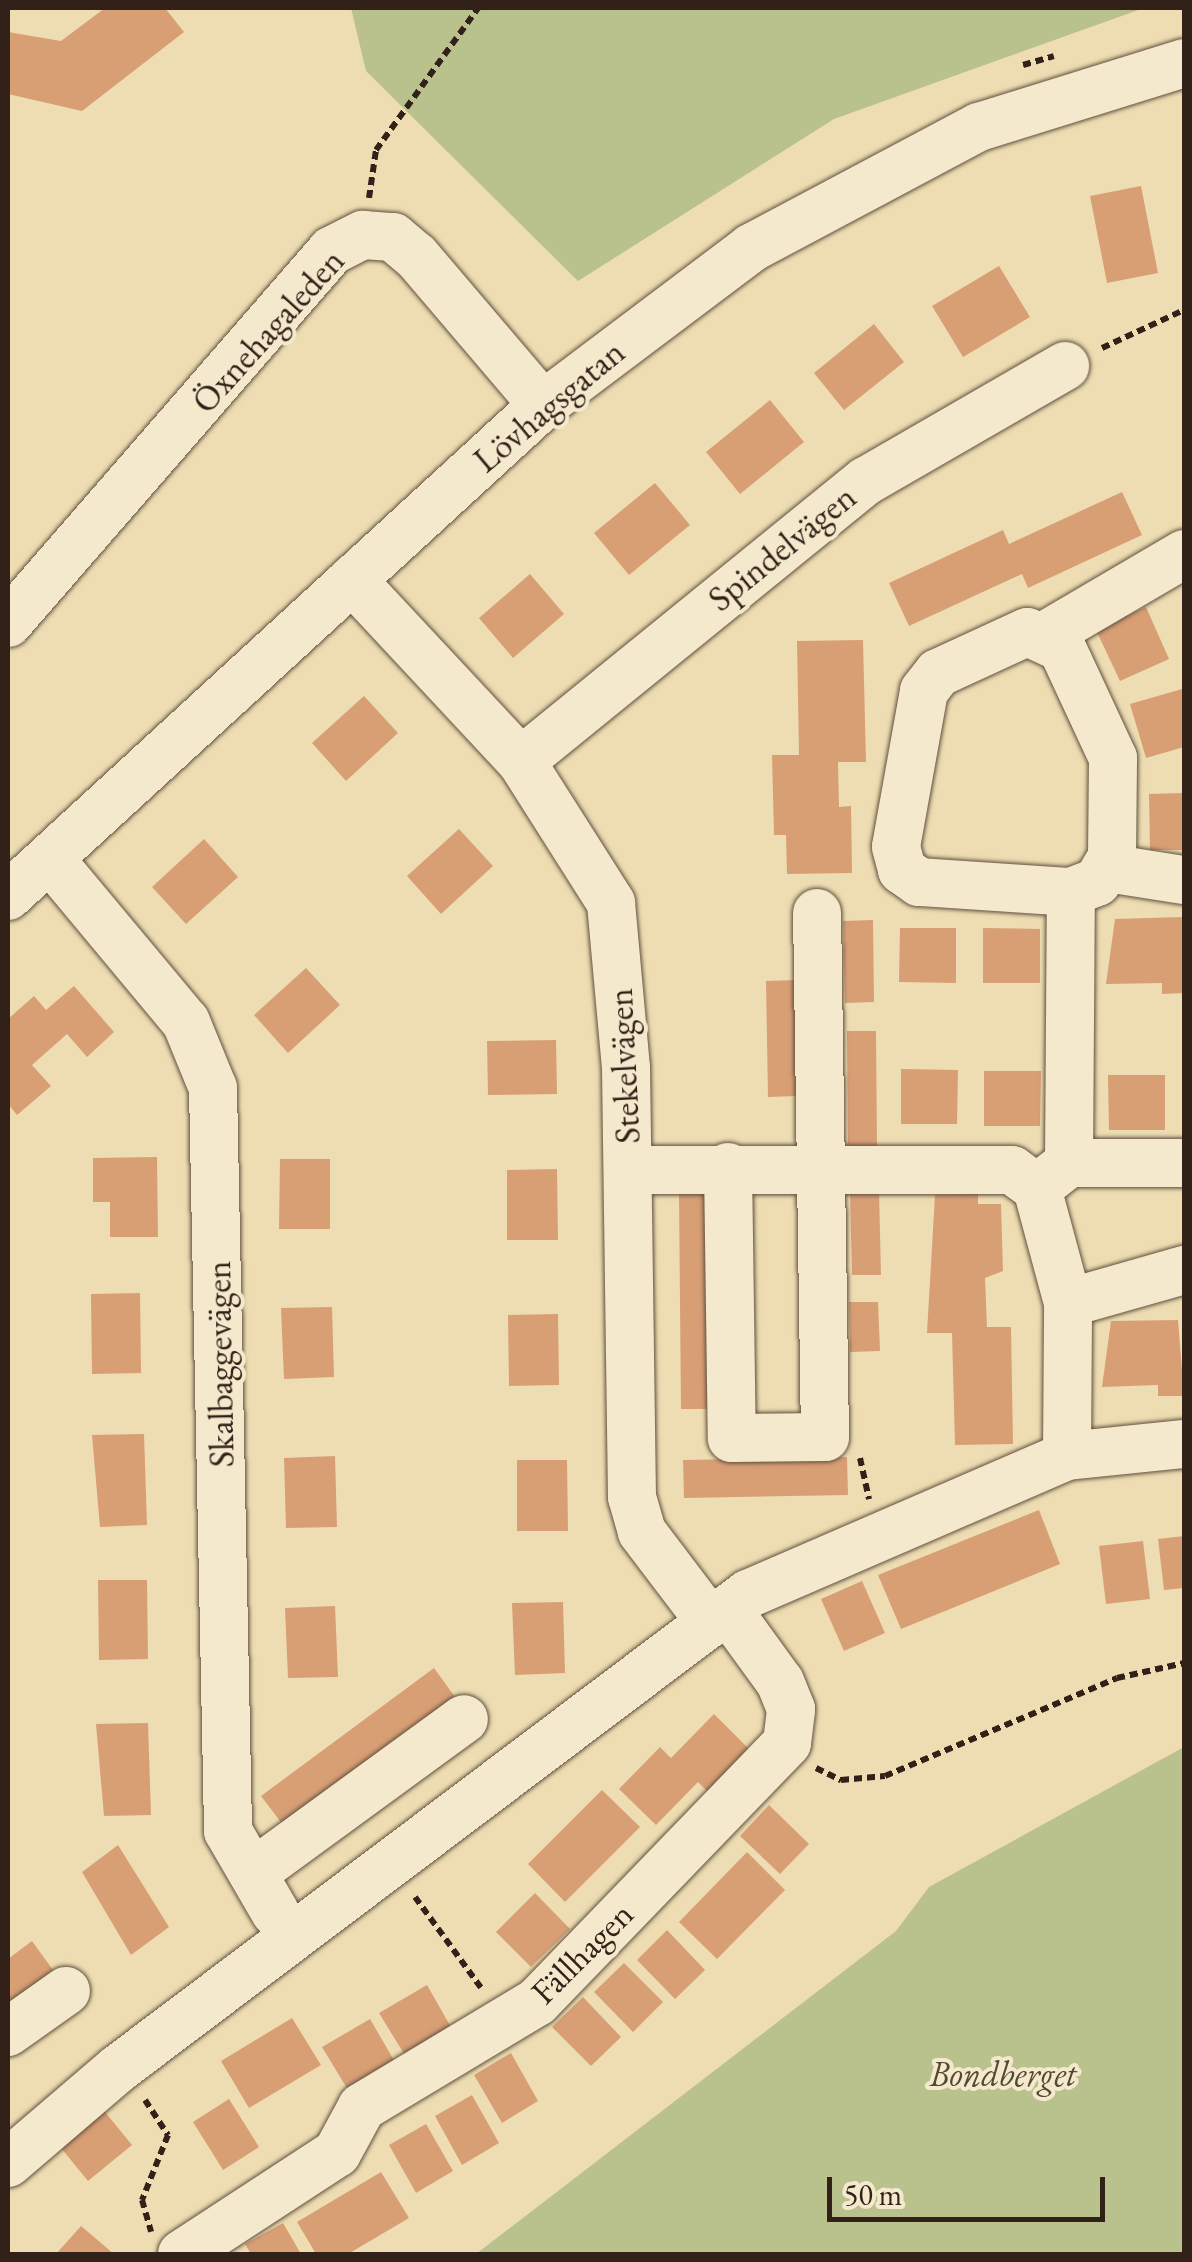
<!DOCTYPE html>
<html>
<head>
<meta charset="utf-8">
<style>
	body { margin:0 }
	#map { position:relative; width:1192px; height:2262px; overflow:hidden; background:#eeddb2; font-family:"EB Garamond",serif }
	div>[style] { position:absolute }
	.green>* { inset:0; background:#b9c18c }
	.building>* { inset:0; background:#d89f75 }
	.path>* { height:6px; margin-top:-3px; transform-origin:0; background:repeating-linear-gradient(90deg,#322118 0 8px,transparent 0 13px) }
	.roads { filter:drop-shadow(0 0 2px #61503e) drop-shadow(0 0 2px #61503e) }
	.minor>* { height:48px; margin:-24px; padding:0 24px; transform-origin:24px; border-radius:24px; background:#f4e9cd }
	span { translate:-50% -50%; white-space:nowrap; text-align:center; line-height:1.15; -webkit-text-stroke:8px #f4e9cd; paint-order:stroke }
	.street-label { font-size:35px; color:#322118 }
	.park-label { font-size:35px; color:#544935; font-style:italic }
	.frame { position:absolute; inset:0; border:10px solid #322118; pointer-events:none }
	.scale { position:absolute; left:827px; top:2177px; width:278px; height:45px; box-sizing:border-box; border:5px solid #322118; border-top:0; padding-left:12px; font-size:30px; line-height:35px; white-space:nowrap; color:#322118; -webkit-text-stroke:8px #f4e9cd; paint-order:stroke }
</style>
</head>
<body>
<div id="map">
	<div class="green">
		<div style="clip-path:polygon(351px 8px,1144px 8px,834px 119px,578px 281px,366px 71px)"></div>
		<div style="clip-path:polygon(1184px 1747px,1184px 2254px,476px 2254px,896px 1931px,929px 1887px)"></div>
	</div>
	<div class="building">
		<div style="clip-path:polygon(105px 8px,165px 8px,184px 32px,82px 111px,8px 94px,8px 32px,61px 41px)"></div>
		<div style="clip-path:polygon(1141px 186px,1158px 273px,1107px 283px,1090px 196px)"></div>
		<div style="clip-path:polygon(999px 266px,1030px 317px,963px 357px,932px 306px)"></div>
		<div style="clip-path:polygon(874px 324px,904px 362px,844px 410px,814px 373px)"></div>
		<div style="clip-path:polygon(770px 400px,804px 442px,740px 494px,706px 452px)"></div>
		<div style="clip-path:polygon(655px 483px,690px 525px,629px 575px,594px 533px)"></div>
		<div style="clip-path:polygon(1122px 492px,1142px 535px,1028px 588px,1022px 574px,909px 626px,889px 583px,1003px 530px,1009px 544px)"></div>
		<div style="clip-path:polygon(530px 574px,564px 614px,513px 658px,479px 618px)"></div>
		<div style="clip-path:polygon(1146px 607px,1169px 659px,1120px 681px,1096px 630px)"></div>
		<div style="clip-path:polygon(863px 640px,866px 762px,838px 762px,839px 807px,851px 806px,852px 873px,787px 874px,786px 835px,774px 835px,772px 755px,799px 755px,797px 641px)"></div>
		<div style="clip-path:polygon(1182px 689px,1184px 747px,1146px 758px,1130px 704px)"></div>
		<div style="clip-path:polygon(364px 696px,398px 733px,346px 781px,312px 743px)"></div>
		<div style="clip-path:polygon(1184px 793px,1184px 850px,1150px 850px,1149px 794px)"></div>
		<div style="clip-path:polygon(459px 829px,493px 866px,441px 914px,407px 876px)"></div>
		<div style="clip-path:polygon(204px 839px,238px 877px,186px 924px,152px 887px)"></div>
		<div style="clip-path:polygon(1182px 917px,1184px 993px,1162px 994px,1162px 983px,1106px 984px,1115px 919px)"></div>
		<div style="clip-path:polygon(873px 920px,874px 1002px,845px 1003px,843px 921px)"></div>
		<div style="clip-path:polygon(900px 928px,956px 928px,956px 983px,899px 982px)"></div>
		<div style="clip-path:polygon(983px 928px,1040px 929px,1040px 983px,983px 983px)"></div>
		<div style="clip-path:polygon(306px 968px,340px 1005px,288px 1053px,254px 1015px)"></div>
		<div style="clip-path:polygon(797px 980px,798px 1096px,768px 1097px,766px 981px)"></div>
		<div style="clip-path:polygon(74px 986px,114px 1032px,87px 1057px,67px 1034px,32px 1065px,51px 1086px,17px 1115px,8px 1104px,8px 1019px,34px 996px,46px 1010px)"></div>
		<div style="clip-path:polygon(847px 1031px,876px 1031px,877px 1146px,848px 1147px)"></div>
		<div style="clip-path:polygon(556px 1040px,557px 1094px,488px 1095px,487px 1041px)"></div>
		<div style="clip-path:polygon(901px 1069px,958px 1070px,957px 1124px,901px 1124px)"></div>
		<div style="clip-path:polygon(984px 1071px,1041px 1071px,1040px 1126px,984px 1126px)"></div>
		<div style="clip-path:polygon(1108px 1075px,1165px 1075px,1165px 1130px,1109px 1130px)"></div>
		<div style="clip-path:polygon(157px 1157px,158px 1237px,110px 1237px,110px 1202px,93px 1202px,93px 1158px)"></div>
		<div style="clip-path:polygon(280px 1159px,330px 1159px,330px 1229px,279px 1229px)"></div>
		<div style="clip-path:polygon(557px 1169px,558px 1240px,507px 1240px,507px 1170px)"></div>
		<div style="clip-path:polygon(850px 1190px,879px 1190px,881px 1275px,852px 1275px)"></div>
		<div style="clip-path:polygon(679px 1194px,710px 1194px,713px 1409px,681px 1409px)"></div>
		<div style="clip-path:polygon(978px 1194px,978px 1204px,1001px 1204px,1003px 1271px,985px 1278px,987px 1327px,1011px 1327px,1013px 1444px,955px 1445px,952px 1333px,927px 1333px,935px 1195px)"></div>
		<div style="clip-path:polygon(140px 1293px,141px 1373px,92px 1374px,91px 1294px)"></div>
		<div style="clip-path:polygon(849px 1302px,878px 1302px,880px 1351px,850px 1352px)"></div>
		<div style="clip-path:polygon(332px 1307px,334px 1377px,284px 1379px,281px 1308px)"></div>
		<div style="clip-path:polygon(558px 1314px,559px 1385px,509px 1386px,508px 1315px)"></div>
		<div style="clip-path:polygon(1178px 1320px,1184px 1396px,1158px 1396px,1158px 1385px,1102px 1387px,1111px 1321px)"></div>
		<div style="clip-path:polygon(144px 1434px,147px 1525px,100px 1527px,92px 1435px)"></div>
		<div style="clip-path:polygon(335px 1456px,337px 1527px,286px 1528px,284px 1458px)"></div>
		<div style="clip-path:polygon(847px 1457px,848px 1495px,684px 1498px,683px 1460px)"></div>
		<div style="clip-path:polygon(517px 1460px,567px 1460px,568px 1531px,517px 1531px)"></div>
		<div style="clip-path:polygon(1039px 1510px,1060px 1564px,901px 1629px,878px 1575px)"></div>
		<div style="clip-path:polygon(1184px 1536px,1184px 1588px,1164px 1590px,1158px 1539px)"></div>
		<div style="clip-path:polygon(1143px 1541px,1150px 1599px,1106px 1604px,1099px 1546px)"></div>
		<div style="clip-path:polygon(98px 1580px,147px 1580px,148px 1659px,99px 1660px)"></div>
		<div style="clip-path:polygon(862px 1581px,885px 1633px,844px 1651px,821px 1599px)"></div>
		<div style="clip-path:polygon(563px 1602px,565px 1673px,515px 1675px,512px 1603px)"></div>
		<div style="clip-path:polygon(335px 1606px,338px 1677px,288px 1678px,285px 1608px)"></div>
		<div style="clip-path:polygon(434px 1668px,455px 1697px,283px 1825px,261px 1796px)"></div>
		<div style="clip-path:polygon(714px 1714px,750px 1750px,708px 1792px,698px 1782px,656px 1825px,619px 1789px,660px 1747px,671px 1758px)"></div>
		<div style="clip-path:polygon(148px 1723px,151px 1815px,104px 1816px,96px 1724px)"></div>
		<div style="clip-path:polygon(602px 1790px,640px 1827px,565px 1902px,528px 1864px)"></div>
		<div style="clip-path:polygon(769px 1805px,809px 1844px,780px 1874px,740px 1836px)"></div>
		<div style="clip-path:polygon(118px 1845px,169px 1927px,131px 1955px,82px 1872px)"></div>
		<div style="clip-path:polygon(747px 1852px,785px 1890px,717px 1959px,679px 1922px)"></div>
		<div style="clip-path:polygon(535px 1893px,570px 1929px,531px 1967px,496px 1932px)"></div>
		<div style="clip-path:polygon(667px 1930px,705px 1970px,675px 1999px,637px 1960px)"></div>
		<div style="clip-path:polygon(32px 1941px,53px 1970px,8px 2003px,8px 1959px)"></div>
		<div style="clip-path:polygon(624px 1963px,663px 2002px,633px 2032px,594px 1992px)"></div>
		<div style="clip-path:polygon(427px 1985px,452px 2029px,406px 2057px,379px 2013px)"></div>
		<div style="clip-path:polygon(583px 1997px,621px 2037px,591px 2066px,552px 2027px)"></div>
		<div style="clip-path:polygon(292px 2018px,321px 2065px,249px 2108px,221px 2061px)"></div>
		<div style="clip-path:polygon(370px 2019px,395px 2062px,348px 2090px,322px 2047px)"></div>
		<div style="clip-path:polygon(511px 2053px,538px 2101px,502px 2123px,474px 2075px)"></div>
		<div style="clip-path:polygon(472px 2095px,499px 2143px,462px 2165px,435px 2116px)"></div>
		<div style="clip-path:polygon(229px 2099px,259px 2147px,223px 2170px,193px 2122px)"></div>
		<div style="clip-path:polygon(101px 2107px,132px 2145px,88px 2181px,57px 2143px)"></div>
		<div style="clip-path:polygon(426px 2124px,453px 2171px,416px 2193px,389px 2145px)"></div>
		<div style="clip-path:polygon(381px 2172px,409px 2218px,348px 2254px,316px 2254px,297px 2222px)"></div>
		<div style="clip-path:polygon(283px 2223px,301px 2254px,251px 2254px,245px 2244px)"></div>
		<div style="clip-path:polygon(81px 2226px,114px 2254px,56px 2254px)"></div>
	</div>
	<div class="path">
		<div style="left:1023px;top:65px;width:32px;rotate:-16deg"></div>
		<div style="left:369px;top:198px;width:49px;rotate:-81.7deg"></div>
		<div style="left:376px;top:150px;width:175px;rotate:-54.3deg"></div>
		<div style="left:1102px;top:348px;width:90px;rotate:-24.9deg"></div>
		<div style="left:860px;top:1458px;width:42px;rotate:77.6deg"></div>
		<div style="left:816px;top:1768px;width:28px;rotate:26deg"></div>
		<div style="left:841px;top:1780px;width:44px;rotate:-5.2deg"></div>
		<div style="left:885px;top:1776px;width:252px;rotate:-22.9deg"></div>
		<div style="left:1117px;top:1678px;width:69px;rotate:-12.6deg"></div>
		<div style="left:415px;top:1897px;width:112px;rotate:54deg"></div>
		<div style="left:145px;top:2100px;width:42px;rotate:56.7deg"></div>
		<div style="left:168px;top:2135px;width:70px;rotate:111.8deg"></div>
		<div style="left:142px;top:2200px;width:33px;rotate:74deg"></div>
	</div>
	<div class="roads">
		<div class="minor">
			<div style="left:352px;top:580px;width:248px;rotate:47deg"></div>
			<div style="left:521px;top:761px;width:168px;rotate:57.6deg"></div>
			<div style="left:611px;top:903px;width:166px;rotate:84.8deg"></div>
			<div style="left:626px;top:1068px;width:429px;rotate:89.2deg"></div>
			<div style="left:632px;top:1497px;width:36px;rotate:74deg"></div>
			<div style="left:642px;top:1532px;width:114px;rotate:52.8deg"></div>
			<div style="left:8px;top:623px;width:493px;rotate:-49deg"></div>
			<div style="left:331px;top:251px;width:36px;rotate:-27deg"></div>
			<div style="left:363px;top:235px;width:30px;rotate:4deg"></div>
			<div style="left:393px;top:237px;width:30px;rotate:40deg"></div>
			<div style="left:416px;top:256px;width:196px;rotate:49.6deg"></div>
			<div style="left:1046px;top:635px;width:160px;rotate:-30.4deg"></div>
			<div style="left:521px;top:761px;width:444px;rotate:-39.1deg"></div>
			<div style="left:866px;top:481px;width:230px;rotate:-30deg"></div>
			<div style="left:50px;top:859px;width:212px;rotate:50.2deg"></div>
			<div style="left:186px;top:1022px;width:71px;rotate:67.8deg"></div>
			<div style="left:213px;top:1088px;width:743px;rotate:88.84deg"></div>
			<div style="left:228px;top:1831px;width:94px;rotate:59.9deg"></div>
			<div style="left:1107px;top:868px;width:78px;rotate:8.9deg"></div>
			<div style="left:8px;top:896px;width:726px;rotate:-42.54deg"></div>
			<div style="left:543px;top:405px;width:261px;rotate:-37deg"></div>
			<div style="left:751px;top:248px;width:258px;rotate:-28deg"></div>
			<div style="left:979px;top:127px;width:215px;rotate:-17.3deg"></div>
			<div style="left:1069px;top:1163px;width:271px;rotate:-89.6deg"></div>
			<div style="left:1071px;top:892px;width:28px;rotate:-21deg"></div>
			<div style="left:1097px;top:882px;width:29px;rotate:-59deg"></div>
			<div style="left:1112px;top:857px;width:99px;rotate:-89.4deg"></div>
			<div style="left:1113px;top:758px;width:121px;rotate:-114.9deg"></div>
			<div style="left:1062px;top:648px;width:38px;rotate:-155deg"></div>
			<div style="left:1027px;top:632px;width:98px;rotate:155.3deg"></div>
			<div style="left:938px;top:673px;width:23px;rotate:128deg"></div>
			<div style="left:924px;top:691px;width:158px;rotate:100.2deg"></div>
			<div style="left:896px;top:847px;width:24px;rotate:75deg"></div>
			<div style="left:902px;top:870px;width:21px;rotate:35deg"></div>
			<div style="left:919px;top:882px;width:152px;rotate:3.8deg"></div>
			<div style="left:728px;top:1167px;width:271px;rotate:89.2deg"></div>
			<div style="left:732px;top:1438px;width:93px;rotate:-0.6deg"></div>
			<div style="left:825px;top:1437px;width:524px;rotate:-90.87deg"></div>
			<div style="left:629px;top:1170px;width:383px"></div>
			<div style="left:1012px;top:1170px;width:31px;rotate:36deg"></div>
			<div style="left:1068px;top:1303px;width:119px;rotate:-105.1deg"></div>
			<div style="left:1037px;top:1188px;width:41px;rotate:-38deg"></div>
			<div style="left:1069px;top:1163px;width:115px"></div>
			<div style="left:1067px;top:1456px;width:153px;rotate:-89.6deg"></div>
			<div style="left:1068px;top:1303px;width:121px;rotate:-15.9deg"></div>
			<div style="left:253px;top:1873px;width:261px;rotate:-36.1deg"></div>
			<div style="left:8px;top:2032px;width:71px;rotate:-35.3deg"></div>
			<div style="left:8px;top:2163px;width:146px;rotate:-40.6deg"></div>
			<div style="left:119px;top:2068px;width:788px;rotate:-37deg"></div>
			<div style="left:748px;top:1594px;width:348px;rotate:-23.4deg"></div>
			<div style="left:1067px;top:1456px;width:118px;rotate:-5.9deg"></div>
			<div style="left:182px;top:2254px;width:185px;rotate:-33.1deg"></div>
			<div style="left:337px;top:2153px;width:52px;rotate:-61.5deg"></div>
			<div style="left:362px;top:2107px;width:204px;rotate:-31deg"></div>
			<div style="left:537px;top:2002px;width:360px;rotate:-46deg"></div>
			<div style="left:787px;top:1743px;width:34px;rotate:-83deg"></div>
			<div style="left:791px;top:1709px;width:29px;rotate:-112deg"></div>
			<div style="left:780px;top:1682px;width:90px;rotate:-126deg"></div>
		</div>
	</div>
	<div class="street-label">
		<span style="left:268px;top:331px;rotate:-48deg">Öxnehagaleden</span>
		<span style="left:549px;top:406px;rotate:-40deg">Lövhagsgatan</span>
		<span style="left:782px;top:548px;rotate:-39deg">Spindelvägen</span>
		<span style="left:624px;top:1066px;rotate:-93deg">Stekelvägen</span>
		<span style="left:220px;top:1364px;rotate:-91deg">Skalbaggevägen</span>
		<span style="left:582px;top:1953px;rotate:-45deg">Fällhagen</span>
	</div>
	<div class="park-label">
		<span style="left:1003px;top:2074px">Bondberget</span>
	</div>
	<div class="frame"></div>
	<div class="scale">50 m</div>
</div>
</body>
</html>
